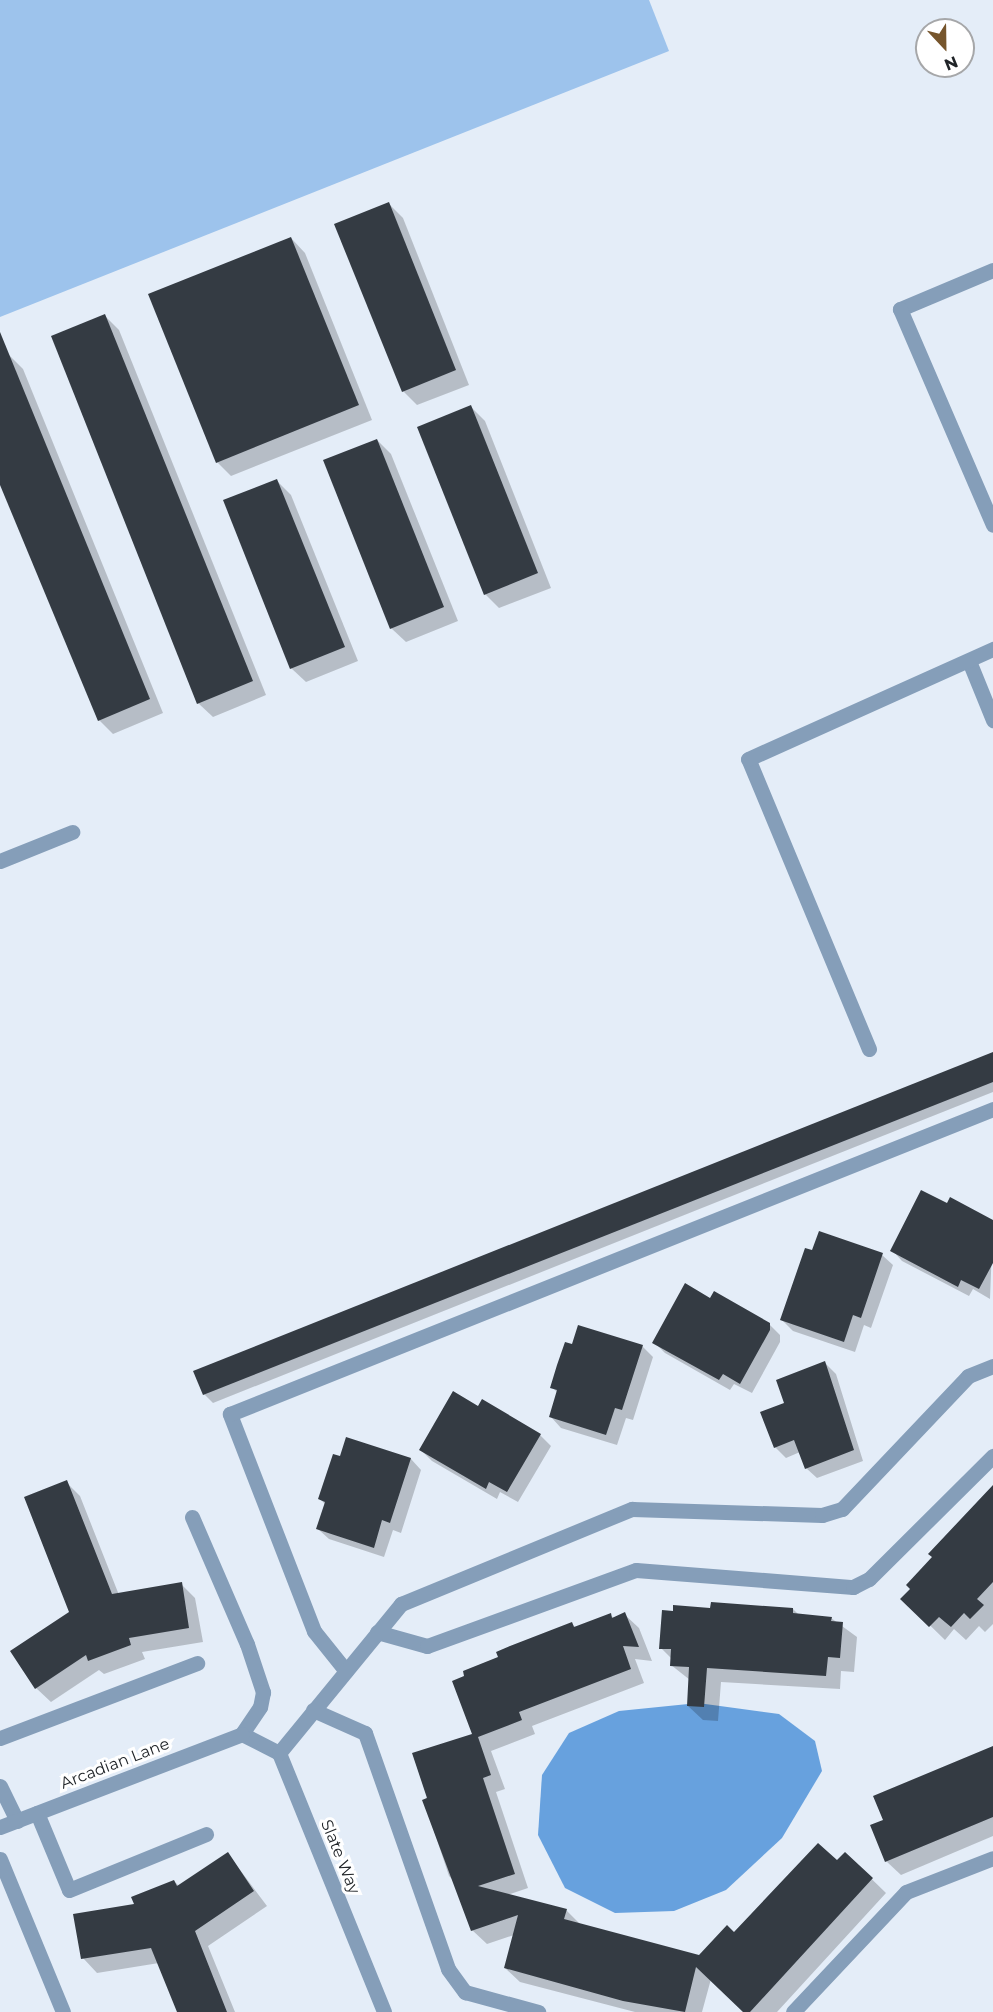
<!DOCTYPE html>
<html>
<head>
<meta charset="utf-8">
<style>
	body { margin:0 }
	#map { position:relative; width:993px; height:2012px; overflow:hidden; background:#e4edf8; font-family:Montserrat,sans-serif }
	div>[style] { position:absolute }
	.green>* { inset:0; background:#9dc3ec }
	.water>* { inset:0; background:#67a1de }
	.shadow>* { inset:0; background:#0003 }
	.building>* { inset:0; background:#343b43 }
	.minor>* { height:15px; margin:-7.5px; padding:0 7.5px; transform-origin:7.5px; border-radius:7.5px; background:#859eb9 }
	span { translate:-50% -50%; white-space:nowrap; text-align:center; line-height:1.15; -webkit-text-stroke:6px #fff; paint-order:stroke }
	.street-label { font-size:16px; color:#202428 }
	.north { position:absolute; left:915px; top:18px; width:60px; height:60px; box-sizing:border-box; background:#fff; border:2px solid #a6a7a9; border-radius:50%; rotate:158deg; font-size:16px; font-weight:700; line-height:24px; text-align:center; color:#202428 }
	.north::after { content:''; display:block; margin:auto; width:21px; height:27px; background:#76552c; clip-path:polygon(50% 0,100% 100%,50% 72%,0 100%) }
</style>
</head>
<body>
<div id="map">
	<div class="green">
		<div style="clip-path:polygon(0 0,649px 0,669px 51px,0 317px)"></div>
	</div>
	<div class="water">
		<div style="clip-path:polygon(698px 1703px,779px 1714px,815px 1741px,822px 1771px,782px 1838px,726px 1890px,674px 1911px,615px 1913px,565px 1888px,538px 1835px,542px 1775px,569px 1733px,619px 1711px)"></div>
	</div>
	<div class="shadow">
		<div style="clip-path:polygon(388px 203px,403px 218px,469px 385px,417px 405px,403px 391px)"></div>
		<div style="clip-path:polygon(291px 238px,305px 253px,372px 420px,231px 476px,217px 462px)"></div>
		<div style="clip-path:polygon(105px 316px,119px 330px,266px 695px,213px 717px,198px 703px)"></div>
		<div style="clip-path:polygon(9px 355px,23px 369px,163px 713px,113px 734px,99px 720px,0 480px,0 358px)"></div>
		<div style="clip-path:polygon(471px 407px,485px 421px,551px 588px,499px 608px,485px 594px)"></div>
		<div style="clip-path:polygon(377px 440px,391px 454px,458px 621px,406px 642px,391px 628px)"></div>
		<div style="clip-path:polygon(277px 481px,291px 495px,358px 661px,306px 682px,291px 668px)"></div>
		<div style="clip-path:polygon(993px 1053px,993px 1092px,213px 1403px,204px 1394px)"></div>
		<div style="clip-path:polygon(947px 1205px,993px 1222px,990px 1299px,973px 1289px,969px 1296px,902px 1261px,892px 1250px)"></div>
		<div style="clip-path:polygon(813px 1252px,882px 1255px,893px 1265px,871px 1328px,864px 1325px,855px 1352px,793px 1331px,782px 1320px)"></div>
		<div style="clip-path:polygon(769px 1324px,780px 1335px,780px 1342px,752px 1393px,734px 1384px,730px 1390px,665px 1353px,654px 1342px)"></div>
		<div style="clip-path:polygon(642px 1346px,653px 1357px,633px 1420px,626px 1418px,617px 1445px,561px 1428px,551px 1417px,558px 1393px,552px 1387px)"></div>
		<div style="clip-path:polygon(825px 1363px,836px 1374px,863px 1461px,817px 1478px,806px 1468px,800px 1452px,786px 1458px,775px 1447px)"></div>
		<div style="clip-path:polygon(540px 1435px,551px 1446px,518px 1502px,500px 1492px,497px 1499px,432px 1461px,421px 1450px)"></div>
		<div style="clip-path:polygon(341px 1458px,411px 1459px,421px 1470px,401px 1533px,393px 1530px,384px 1557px,329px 1539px,318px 1529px,326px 1505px,320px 1499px)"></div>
		<div style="clip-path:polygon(66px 1482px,80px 1496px,119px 1595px,181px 1584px,195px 1598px,203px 1642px,142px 1652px,145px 1659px,104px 1674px,99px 1670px,51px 1702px,36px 1688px,71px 1612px)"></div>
		<div style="clip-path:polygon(993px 1493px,993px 1624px,985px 1632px,979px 1626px,966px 1640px,954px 1629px,945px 1640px,903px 1599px)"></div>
		<div style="clip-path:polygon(793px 1609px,799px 1615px,831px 1618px,857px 1637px,854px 1672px,841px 1671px,840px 1689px,721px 1682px,718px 1721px,703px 1720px,688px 1706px,690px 1680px,671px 1665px,672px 1659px,661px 1648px,712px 1610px)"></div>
		<div style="clip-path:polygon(624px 1614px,639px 1628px,652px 1661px,635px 1659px,644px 1683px,532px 1726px,535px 1734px,491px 1751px,505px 1789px,496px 1792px,528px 1888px,507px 1895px,566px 1910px,581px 1925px,700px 1956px,846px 1854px,886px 1893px,777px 2012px,744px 2012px,711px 1979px,702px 2012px,635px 2012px,520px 1982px,505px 1968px,514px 1935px,487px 1944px,472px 1930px,457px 1884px,449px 1876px,424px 1801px,474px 1735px,500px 1658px,572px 1624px,576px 1628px,610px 1615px,614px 1618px)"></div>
		<div style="clip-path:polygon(993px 1749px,993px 1836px,901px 1875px,886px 1861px)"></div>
		<div style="clip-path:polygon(228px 1854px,267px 1906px,208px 1946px,235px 2012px,179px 2012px,159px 1963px,97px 1973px,83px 1958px,136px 1905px,174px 1881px,179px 1886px)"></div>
	</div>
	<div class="building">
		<div style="clip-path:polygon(389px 202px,456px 370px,402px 392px,334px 224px)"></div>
		<div style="clip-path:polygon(291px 237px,359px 405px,216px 463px,148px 294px)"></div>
		<div style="clip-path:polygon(105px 314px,253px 681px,197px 704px,51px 336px)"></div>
		<div style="clip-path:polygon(0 332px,150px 699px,98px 721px,0 485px)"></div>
		<div style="clip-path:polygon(471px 405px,538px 573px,484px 595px,417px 427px)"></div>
		<div style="clip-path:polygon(377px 439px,444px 607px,390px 629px,323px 460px)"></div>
		<div style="clip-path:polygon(277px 479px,345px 647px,290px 669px,223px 500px)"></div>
		<div style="clip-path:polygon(993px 1052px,993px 1082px,203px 1395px,193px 1371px)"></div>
		<div style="clip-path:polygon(921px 1190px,947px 1203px,950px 1197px,993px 1220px,993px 1263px,979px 1289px,961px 1280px,958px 1287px,890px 1251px)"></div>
		<div style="clip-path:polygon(819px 1231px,883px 1253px,861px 1318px,853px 1315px,844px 1342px,780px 1320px,805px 1248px,812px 1250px)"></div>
		<div style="clip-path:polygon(685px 1283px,710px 1298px,714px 1291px,770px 1323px,770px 1330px,740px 1384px,723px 1374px,719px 1380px,652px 1343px)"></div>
		<div style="clip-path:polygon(578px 1325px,643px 1345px,622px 1410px,615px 1408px,606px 1435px,549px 1417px,557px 1390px,550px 1388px,557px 1365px,565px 1342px,572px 1344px)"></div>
		<div style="clip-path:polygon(825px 1361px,854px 1450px,805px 1469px,794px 1440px,774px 1448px,760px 1412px,784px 1403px,776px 1380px)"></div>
		<div style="clip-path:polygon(453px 1391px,478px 1406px,482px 1399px,541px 1434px,507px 1492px,489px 1482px,486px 1489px,419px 1450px)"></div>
		<div style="clip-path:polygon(346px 1437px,411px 1458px,390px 1523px,382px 1520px,374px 1548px,316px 1529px,325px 1502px,318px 1499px,333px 1454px,340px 1456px)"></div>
		<div style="clip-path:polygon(67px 1480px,112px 1594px,182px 1582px,189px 1628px,129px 1638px,131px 1645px,88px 1661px,86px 1655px,35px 1689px,10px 1651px,69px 1612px,24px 1497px)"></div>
		<div style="clip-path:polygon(993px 1485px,993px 1582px,977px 1599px,984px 1605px,970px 1619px,964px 1613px,951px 1627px,939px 1617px,929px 1627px,900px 1599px,910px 1589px,906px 1585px,932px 1557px,928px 1554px)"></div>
		<div style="clip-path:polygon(711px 1602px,793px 1608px,793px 1613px,832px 1617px,831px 1621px,843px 1622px,840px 1658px,828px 1657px,826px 1676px,707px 1668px,704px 1707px,687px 1706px,689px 1667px,670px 1666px,671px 1649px,659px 1649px,662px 1610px,673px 1611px,673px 1605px,710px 1608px)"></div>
		<div style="clip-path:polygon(625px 1612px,639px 1647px,623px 1646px,631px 1669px,519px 1712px,522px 1720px,478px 1737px,491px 1775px,483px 1778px,515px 1874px,478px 1886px,567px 1909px,564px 1919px,699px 1955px,727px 1925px,734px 1932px,818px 1843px,837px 1860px,845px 1852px,873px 1878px,750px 2012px,743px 2012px,696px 1967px,685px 2012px,623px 2001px,504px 1968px,518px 1915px,471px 1931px,422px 1800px,427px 1798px,412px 1753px,472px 1734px,452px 1681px,464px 1676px,463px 1671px,498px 1657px,496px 1652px,510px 1646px,572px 1622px,574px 1627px,611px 1613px,612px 1618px)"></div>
		<div style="clip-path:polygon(993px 1746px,993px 1817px,885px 1862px,870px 1825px,883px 1820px,873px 1796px)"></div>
		<div style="clip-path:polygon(228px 1852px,254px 1891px,195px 1931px,227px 2012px,177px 2012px,151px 1948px,81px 1959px,73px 1914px,134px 1904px,131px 1897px,174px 1880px,177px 1886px)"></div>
	</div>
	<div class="minor">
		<div style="left:993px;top:270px;width:101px;rotate:157.2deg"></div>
		<div style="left:900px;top:309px;width:235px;rotate:66.7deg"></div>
		<div style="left:969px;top:661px;width:64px;rotate:67.9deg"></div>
		<div style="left:0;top:861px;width:78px;rotate:-21.9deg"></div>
		<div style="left:869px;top:1049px;width:314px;rotate:-112.6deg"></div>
		<div style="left:748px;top:759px;width:269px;rotate:-24.2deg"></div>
		<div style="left:192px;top:1517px;width:138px;rotate:66.6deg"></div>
		<div style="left:247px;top:1644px;width:51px;rotate:71.6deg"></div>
		<div style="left:263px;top:1692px;width:15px;rotate:101deg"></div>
		<div style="left:260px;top:1707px;width:32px;rotate:124deg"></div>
		<div style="left:377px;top:1632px;width:52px;rotate:15.6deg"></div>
		<div style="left:427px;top:1646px;width:222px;rotate:-20deg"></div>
		<div style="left:636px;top:1570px;width:218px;rotate:4.5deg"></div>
		<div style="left:853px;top:1587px;width:18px;rotate:-27deg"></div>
		<div style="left:869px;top:1579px;width:175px;rotate:-44.8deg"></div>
		<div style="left:346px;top:1671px;width:51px;rotate:-128.7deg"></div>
		<div style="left:314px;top:1631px;width:233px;rotate:-111.2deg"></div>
		<div style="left:230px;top:1414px;width:822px;rotate:-21.79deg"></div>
		<div style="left:313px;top:1710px;width:57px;rotate:23.9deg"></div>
		<div style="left:365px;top:1733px;width:250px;rotate:70.6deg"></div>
		<div style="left:448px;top:1969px;width:29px;rotate:54deg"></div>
		<div style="left:465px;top:1992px;width:76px;rotate:15.3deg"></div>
		<div style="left:242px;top:1734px;width:42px;rotate:27.2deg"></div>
		<div style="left:279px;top:1753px;width:279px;rotate:67.9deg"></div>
		<div style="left:0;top:1738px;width:211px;rotate:-20.8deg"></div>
		<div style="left:279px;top:1753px;width:193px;rotate:-50.7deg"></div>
		<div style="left:401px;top:1604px;width:250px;rotate:-22.4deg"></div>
		<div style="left:632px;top:1509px;width:190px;rotate:1.8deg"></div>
		<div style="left:822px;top:1515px;width:21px;rotate:-17deg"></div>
		<div style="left:842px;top:1509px;width:183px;rotate:-46.5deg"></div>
		<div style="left:968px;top:1376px;width:27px;rotate:-22deg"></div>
		<div style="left:0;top:1786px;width:39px;rotate:64deg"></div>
		<div style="left:37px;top:1813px;width:83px;rotate:67.4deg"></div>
		<div style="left:69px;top:1890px;width:148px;rotate:-22.2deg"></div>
		<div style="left:0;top:1827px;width:259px;rotate:-21deg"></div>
		<div style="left:0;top:1859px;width:165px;rotate:67.6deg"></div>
		<div style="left:793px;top:2012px;width:165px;rotate:-46.7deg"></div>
		<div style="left:906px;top:1892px;width:93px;rotate:-21.3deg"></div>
	</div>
	<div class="street-label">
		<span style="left:115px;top:1764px;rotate:-21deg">Arcadian Lane</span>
		<span style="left:340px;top:1857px;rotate:68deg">Slate Way</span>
	</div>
	<div class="north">N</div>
</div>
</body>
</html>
